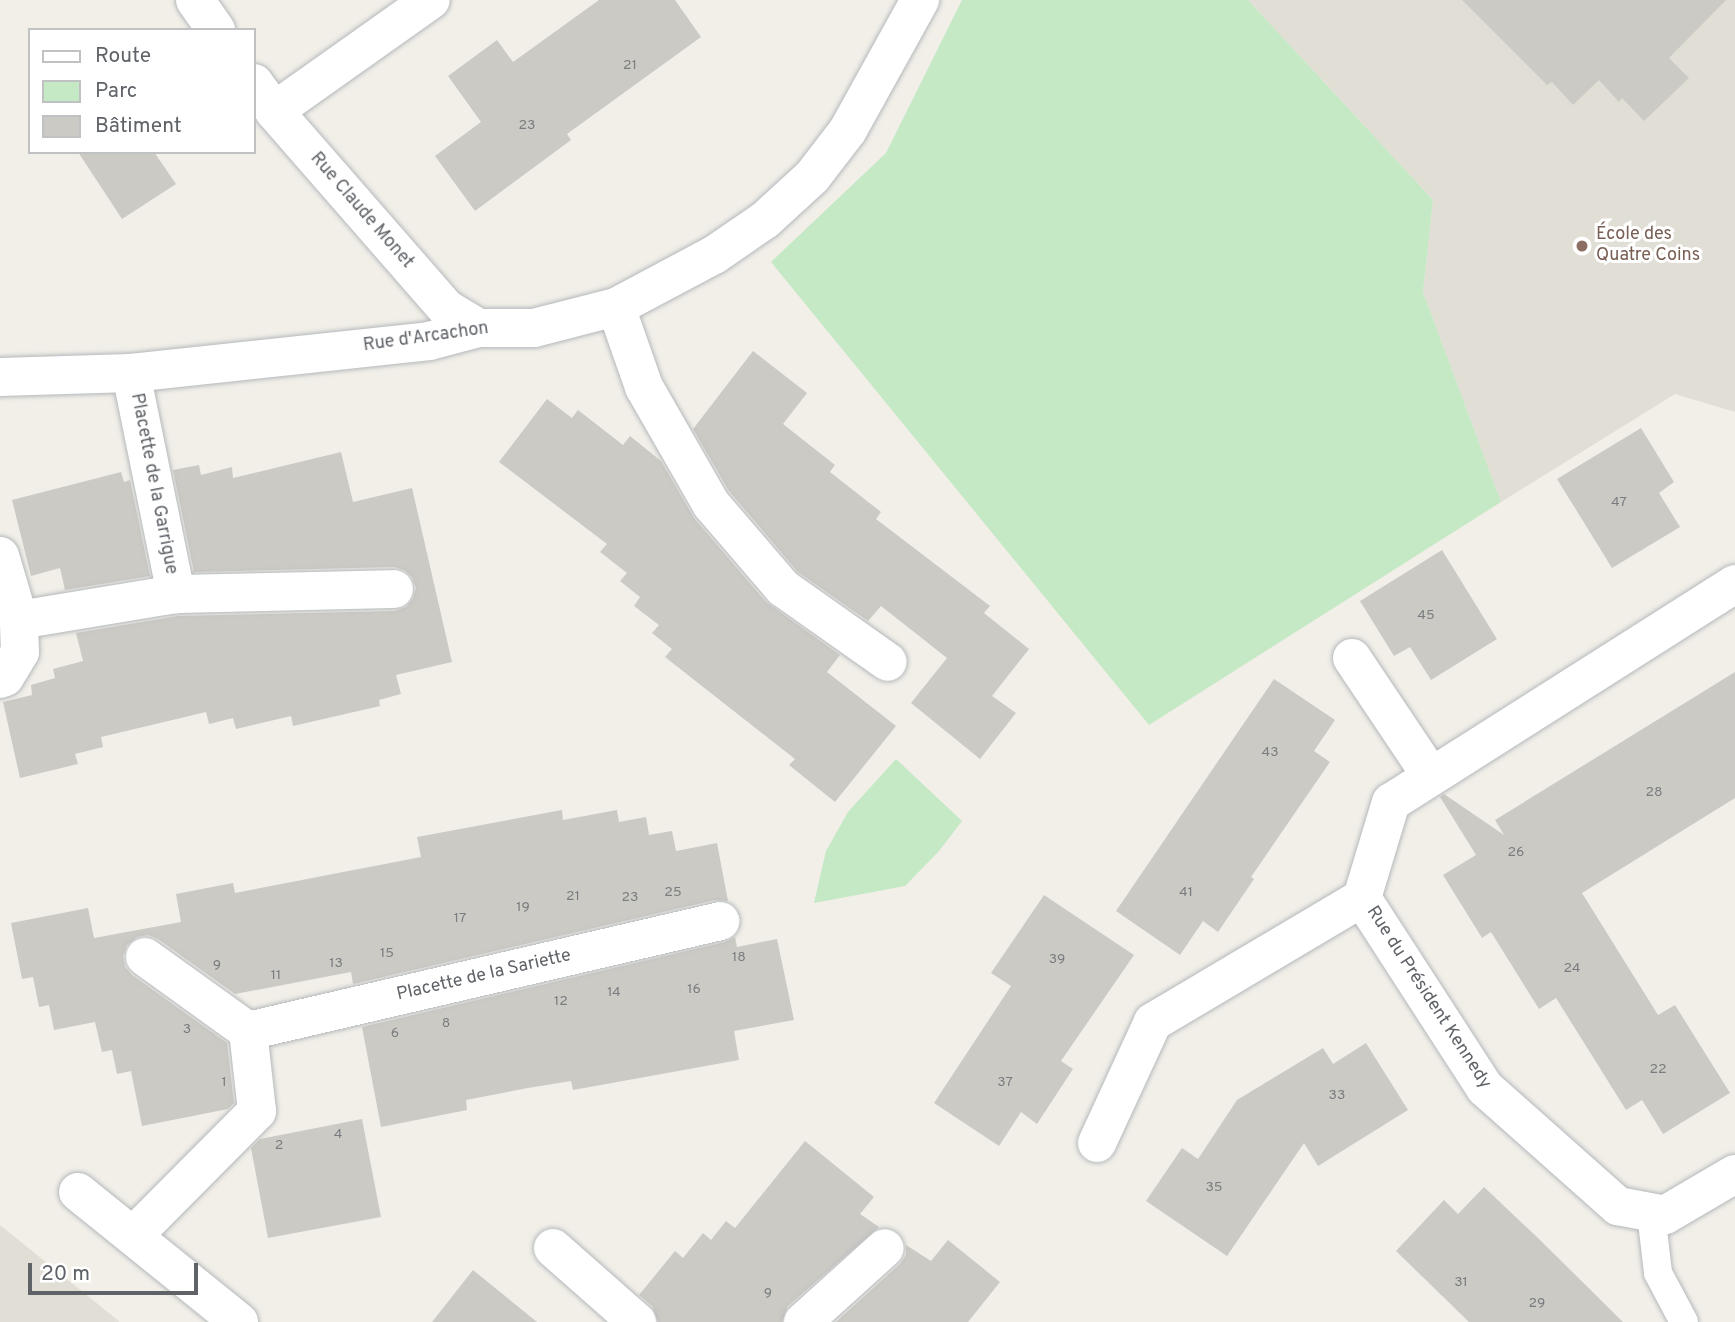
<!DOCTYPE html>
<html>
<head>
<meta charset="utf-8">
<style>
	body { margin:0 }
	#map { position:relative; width:1735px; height:1322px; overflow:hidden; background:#f1efe8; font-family:Overpass,sans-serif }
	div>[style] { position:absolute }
	.education>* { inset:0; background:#e1ded6 }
	.green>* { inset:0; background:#c5e8c5 }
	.building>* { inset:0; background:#cccac5 }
	.roads { filter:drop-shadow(0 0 2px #b5b8bc) drop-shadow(0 0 2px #b5b8bc) }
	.service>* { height:28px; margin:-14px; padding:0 14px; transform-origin:14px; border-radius:14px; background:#fff }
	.minor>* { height:38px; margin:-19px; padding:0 19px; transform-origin:19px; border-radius:19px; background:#fff }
	.dots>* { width:19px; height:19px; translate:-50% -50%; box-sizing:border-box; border:4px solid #fff; border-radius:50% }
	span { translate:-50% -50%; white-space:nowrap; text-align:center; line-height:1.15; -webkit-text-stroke:6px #fff; paint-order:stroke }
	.number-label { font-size:14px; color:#7a7d7f }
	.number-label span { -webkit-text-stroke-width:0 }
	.street-label { font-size:18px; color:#5f6368 }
	.education-label { font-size:18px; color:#785e54 }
	.left { translate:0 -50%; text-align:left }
	.legend { position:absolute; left:28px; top:28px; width:228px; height:126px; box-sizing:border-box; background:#fff; border:2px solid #bfc1c3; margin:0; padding:9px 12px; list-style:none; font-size:21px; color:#5f6368 }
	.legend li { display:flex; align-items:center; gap:14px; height:35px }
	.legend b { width:35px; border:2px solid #bfc1c3 }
	.scale { position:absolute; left:28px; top:1263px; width:170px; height:32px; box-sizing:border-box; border:4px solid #5f6368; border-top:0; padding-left:9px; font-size:21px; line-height:24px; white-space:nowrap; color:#5f6368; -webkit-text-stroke:5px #fff; paint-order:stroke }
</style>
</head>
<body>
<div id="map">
	<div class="education">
		<div style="clip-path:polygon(1248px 0,1735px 0,1735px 412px,1675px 394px,1501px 502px,1423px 292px,1433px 200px)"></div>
		<div style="clip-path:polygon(0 1225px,120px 1322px,0 1322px)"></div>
	</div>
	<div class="green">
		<div style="clip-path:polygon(962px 0,1248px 0,1433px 200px,1423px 292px,1501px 502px,1149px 725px,771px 262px,886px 153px)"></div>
		<div style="clip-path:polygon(896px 759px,962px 821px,939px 851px,905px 886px,814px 903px,826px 851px,848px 812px)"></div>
	</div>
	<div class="building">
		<div style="clip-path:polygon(599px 0,675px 0,701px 37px,567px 134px,571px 140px,475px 211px,435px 156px,481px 122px,448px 76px,497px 40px,513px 62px)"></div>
		<div style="clip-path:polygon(1462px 0,1726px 0,1669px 58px,1689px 78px,1644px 121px,1622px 98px,1619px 102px,1599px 80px,1573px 105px,1552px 82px,1547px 85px)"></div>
		<div style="clip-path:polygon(78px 152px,154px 152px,176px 184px,122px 219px)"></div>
		<div style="clip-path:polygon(753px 351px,807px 393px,783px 424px,835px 465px,830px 472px,881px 512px,876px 519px,990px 606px,984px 613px,1029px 649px,992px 696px,1016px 713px,980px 759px,911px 703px,947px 658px,881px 606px,868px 621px,798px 572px,729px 491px,693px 429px)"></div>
		<div style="clip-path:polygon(547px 399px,572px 418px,578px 410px,623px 445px,630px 436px,661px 461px,694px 518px,766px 602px,840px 655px,827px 672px,896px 726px,835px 802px,789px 765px,795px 759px,665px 657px,672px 649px,652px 633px,659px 625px,634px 606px,640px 597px,620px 581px,627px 573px,600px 552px,607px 544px,499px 462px)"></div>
		<div style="clip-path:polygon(1641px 428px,1674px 482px,1659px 493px,1680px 527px,1612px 568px,1557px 479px)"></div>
		<div style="clip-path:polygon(341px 452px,353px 502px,412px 488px,452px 662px,396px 675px,401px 694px,379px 700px,380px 706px,293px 726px,291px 716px,236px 729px,233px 718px,209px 724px,206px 712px,101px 737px,103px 747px,75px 754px,78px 764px,20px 778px,3px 702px,32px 695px,31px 685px,55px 678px,53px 669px,83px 661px,76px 633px,178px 616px,395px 611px,406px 607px,413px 599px,416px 588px,412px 577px,404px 570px,394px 567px,194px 572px,173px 470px,199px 465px,201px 475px,232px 467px,233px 478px)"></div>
		<div style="clip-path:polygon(121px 472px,124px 482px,130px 480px,150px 576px,65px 590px,60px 568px,31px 576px,12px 500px)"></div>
		<div style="clip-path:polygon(1442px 550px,1497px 639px,1431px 680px,1410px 647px,1394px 656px,1360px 601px)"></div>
		<div style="clip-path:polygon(1735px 672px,1735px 798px,1582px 893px,1658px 1015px,1675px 1005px,1730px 1093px,1663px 1134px,1642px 1100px,1626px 1110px,1556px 998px,1539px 1009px,1491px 932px,1482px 938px,1443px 875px,1476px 855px,1440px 797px,1444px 794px,1504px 835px,1495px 820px)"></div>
		<div style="clip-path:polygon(1274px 679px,1335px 720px,1314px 751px,1330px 762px,1251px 877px,1254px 879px,1218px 932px,1203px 921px,1180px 955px,1116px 911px)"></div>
		<div style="clip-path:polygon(562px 810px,563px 820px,617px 810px,619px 822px,646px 817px,649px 835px,672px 831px,676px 851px,717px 843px,728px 901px,715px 900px,353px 984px,351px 972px,235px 994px,158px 939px,148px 935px,137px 937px,127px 945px,123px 956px,125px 967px,132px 975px,227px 1043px,234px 1103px,228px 1109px,142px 1126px,131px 1071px,117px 1074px,112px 1050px,102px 1052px,95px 1022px,54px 1030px,49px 1005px,39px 1007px,33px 977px,22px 979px,11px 923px,88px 908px,94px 938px,181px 922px,176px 894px,233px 883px,235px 893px,421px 857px,417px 837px)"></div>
		<div style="clip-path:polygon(1044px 895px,1134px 955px,1061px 1061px,1073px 1069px,1037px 1124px,1021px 1112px,999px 1146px,934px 1103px,1011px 986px,991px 973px)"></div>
		<div style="clip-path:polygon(735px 937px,737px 947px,777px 939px,794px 1020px,734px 1031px,739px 1060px,573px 1090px,571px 1081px,528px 1088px,466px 1100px,467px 1110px,381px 1127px,362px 1027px,725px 942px)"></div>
		<div style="clip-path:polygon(1366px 1043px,1408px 1110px,1318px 1166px,1304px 1143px,1227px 1256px,1146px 1201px,1182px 1148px,1198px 1159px,1237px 1100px,1323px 1048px,1333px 1064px)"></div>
		<div style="clip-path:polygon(362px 1119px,381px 1217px,268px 1238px,251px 1148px,260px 1139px)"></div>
		<div style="clip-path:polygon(805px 1141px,874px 1197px,860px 1214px,879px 1227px,788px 1306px,782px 1322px,658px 1322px,652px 1306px,639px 1295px,675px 1251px,683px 1258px,703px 1233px,711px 1240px,726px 1221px,735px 1228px)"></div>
		<div style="clip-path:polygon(1484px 1187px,1538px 1238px,1623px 1322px,1469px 1322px,1396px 1251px,1444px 1200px,1458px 1214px)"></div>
		<div style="clip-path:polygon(948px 1240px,1000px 1282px,968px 1322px,836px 1322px,900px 1264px,906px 1255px,906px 1245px,931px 1261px)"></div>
		<div style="clip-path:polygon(473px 1270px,537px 1322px,432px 1322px)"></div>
	</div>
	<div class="roads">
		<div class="service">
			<div style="left:1651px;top:1213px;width:60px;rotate:83.3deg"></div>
			<div style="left:1658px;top:1273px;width:55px;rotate:62deg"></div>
		</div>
		<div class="minor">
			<div style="left:195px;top:0;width:37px;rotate:55deg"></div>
			<div style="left:254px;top:83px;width:34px;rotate:54deg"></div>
			<div style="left:274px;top:111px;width:263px;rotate:48.9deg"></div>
			<div style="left:447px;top:309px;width:37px;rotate:31deg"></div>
			<div style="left:274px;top:111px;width:192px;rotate:-35.3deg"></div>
			<div style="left:616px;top:307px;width:85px;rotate:70.7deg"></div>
			<div style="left:644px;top:387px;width:135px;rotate:60.2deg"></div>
			<div style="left:711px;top:504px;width:111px;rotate:49.4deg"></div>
			<div style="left:783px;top:588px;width:128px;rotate:35.2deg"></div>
			<div style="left:131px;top:373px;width:226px;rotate:78.5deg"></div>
			<div style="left:0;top:377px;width:131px;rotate:-1.7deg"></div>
			<div style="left:131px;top:373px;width:300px;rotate:-6.1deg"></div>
			<div style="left:429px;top:341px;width:52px;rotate:-14.6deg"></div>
			<div style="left:479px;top:328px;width:55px"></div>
			<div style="left:534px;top:328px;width:85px;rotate:-14.4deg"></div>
			<div style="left:616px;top:307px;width:111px;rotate:-28deg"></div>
			<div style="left:714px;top:255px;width:62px;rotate:-34.5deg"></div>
			<div style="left:765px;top:220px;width:64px;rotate:-42.5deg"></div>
			<div style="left:812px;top:177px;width:59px;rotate:-52.5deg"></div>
			<div style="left:848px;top:130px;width:149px;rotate:-61deg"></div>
			<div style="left:0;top:556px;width:67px;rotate:73.5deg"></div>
			<div style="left:19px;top:620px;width:159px;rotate:-9.4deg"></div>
			<div style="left:176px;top:594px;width:218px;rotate:-1.3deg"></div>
			<div style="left:1735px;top:584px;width:407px;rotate:147.6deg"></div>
			<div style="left:1391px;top:802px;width:100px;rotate:106.8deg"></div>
			<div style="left:1362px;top:898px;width:226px;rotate:57.1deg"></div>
			<div style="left:1485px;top:1088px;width:178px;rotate:41.6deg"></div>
			<div style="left:1618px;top:1206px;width:48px;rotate:10.8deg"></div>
			<div style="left:1665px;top:1215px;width:81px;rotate:-30.4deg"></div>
			<div style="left:1352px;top:658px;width:142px;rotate:56.2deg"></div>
			<div style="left:0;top:679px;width:5px;rotate:-22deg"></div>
			<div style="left:5px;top:677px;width:29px;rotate:-59deg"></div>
			<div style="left:20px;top:652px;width:32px;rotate:-92deg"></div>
			<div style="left:145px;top:957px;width:127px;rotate:35.7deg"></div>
			<div style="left:1097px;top:1143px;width:133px;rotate:-65.2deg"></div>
			<div style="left:1153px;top:1022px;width:243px;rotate:-30.7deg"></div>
			<div style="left:78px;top:1192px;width:207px;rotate:38.9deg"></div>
			<div style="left:133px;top:1236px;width:176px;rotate:-45.2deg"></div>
			<div style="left:257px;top:1111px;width:81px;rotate:-96.4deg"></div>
			<div style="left:248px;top:1031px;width:485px;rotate:-13.1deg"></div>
			<div style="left:553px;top:1248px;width:112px;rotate:41.4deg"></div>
			<div style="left:803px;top:1322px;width:110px;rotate:-42.1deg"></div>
		</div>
	</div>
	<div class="dots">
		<div style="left:1582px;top:246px;background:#8d6e63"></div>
	</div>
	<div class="number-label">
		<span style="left:630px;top:66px">21</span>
		<span style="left:527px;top:126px">23</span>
		<span style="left:1619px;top:503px">47</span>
		<span style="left:1426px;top:616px">45</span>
		<span style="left:1270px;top:753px">43</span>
		<span style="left:1654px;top:793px">28</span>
		<span style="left:1516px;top:853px">26</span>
		<span style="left:673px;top:893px">25</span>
		<span style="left:1186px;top:893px">41</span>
		<span style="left:573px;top:897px">21</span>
		<span style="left:630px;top:898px">23</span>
		<span style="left:523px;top:908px">19</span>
		<span style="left:460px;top:919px">17</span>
		<span style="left:387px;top:954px">15</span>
		<span style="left:739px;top:958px">18</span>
		<span style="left:1057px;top:960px">39</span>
		<span style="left:336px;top:964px">13</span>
		<span style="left:217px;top:966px">9</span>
		<span style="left:1572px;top:969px">24</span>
		<span style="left:276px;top:976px">11</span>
		<span style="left:694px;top:990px">16</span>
		<span style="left:614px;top:993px">14</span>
		<span style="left:561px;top:1002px">12</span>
		<span style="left:446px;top:1024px">8</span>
		<span style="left:187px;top:1030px">3</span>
		<span style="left:395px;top:1034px">6</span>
		<span style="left:1658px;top:1070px">22</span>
		<span style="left:224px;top:1083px">1</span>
		<span style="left:1005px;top:1083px">37</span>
		<span style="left:1337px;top:1096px">33</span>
		<span style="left:338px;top:1135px">4</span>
		<span style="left:279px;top:1146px">2</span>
		<span style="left:1214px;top:1188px">35</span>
		<span style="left:1461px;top:1283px">31</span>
		<span style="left:768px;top:1294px">9</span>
		<span style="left:1537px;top:1304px">29</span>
	</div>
	<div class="street-label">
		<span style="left:361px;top:211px;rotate:49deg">Rue Claude Monet</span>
		<span style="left:426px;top:338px;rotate:-8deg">Rue d'Arcachon</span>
		<span style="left:153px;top:484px;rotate:79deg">Placette de la Garrigue</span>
		<span style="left:484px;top:976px;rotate:-13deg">Placette de la Sariette</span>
		<span style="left:1428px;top:998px;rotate:57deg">Rue du Président Kennedy</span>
	</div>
	<div class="education-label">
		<span class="left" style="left:1596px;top:246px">École des<br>Quatre Coins</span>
	</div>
	<ul class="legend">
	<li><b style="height:9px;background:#fff"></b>Route</li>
	<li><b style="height:19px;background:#c5e8c5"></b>Parc</li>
	<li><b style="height:19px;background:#cccac5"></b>Bâtiment</li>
	</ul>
	<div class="scale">20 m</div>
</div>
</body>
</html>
